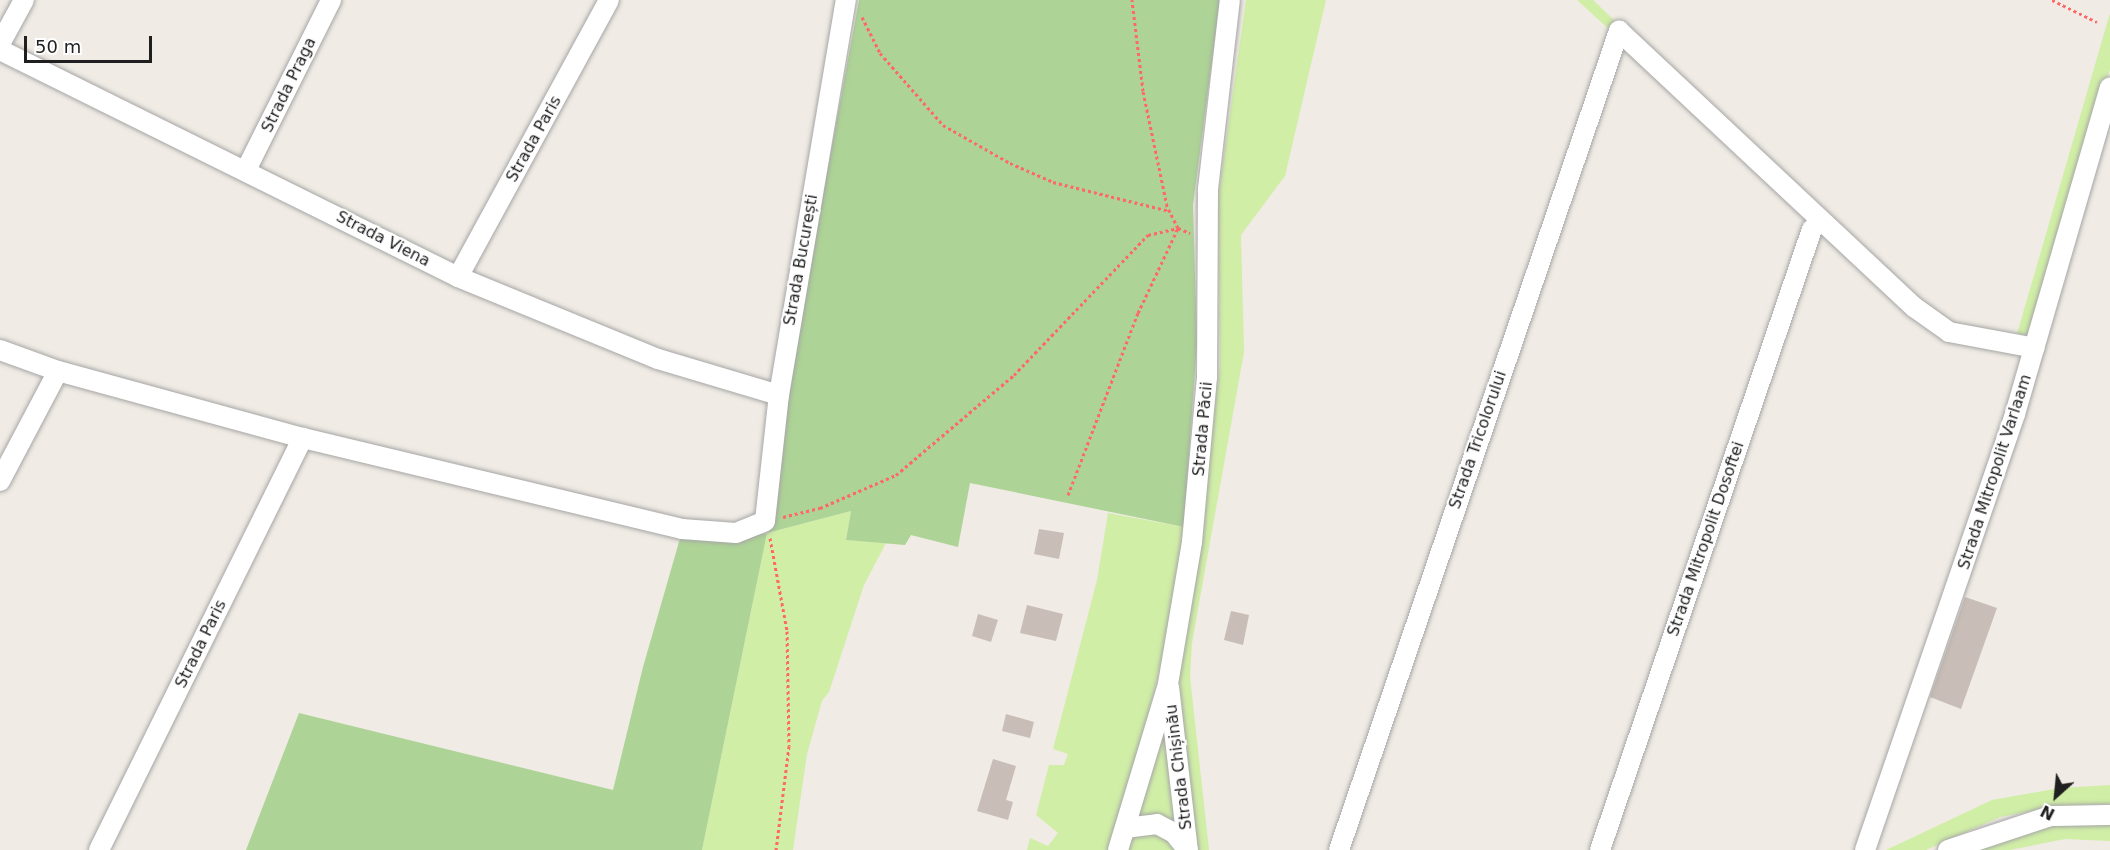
<!DOCTYPE html>
<html>
<head>
<meta charset="utf-8">
<style>
	body { margin:0 }
	#map { position:relative; width:2110px; height:850px; overflow:hidden; background:#f0ebe4; font-family:"DejaVu Sans",sans-serif }
	div>[style] { position:absolute }
	.grass>* { inset:0; background:#d0eea6 }
	.forest>* { inset:0; background:#add396 }
	.building>* { inset:0; background:#c8bdb7 }
	.path>* { height:3px; margin-top:-1.5px; transform-origin:0; background:repeating-linear-gradient(90deg,#ff6866 0 3px,transparent 0 6px) }
	.roads { filter:drop-shadow(0 0 2px #a6a6a6) drop-shadow(0 0 2px #a6a6a6) }
	.minor>* { height:20px; margin:-10px; padding:0 10px; transform-origin:10px; border-radius:10px; background:#fff }
	span { translate:-50% -50%; white-space:nowrap; text-align:center; line-height:1.15; -webkit-text-stroke:4.5px #fff; paint-order:stroke }
	.street-label { font-size:16px; color:#1f1f1f }
	.north { position:absolute; left:2026px; top:766px; width:60px; height:60px; -webkit-text-stroke:4px #fff; paint-order:stroke; rotate:207deg; font-size:16px; font-weight:700; line-height:24px; text-align:center; color:#1f1f1f }
	.north::after { content:''; display:block; margin:auto; width:21px; height:27px; background:#1f1f1f; clip-path:polygon(50% 0,100% 100%,50% 72%,0 100%) }
	.scale { position:absolute; left:24px; top:36px; width:128px; height:27px; box-sizing:border-box; border:3px solid #1f1f1f; border-top:0; padding-left:8px; font-size:18px; line-height:21px; white-space:nowrap; color:#1f1f1f; -webkit-text-stroke:4px #fff; paint-order:stroke }
</style>
</head>
<body>
<div id="map">
	<div class="grass">
		<div style="clip-path:polygon(1246px 0,1326px 0,1285px 176px,1241px 235px,1244px 352px,1192px 643px,1190px 677px,1209px 850px,1196px 850px,1179px 680px,1220px 365px,1218px 198px)"></div>
		<div style="clip-path:polygon(1577px 0,1593px 0,1615px 21px,1611px 31px)"></div>
		<div style="clip-path:polygon(2110px 13px,2110px 69px,2032px 335px,2017px 334px)"></div>
		<div style="clip-path:polygon(851px 511px,846px 540px,886px 543px,864px 585px,829px 692px,822px 701px,807px 754px,793px 850px,702px 850px,767px 533px)"></div>
		<div style="clip-path:polygon(1108px 513px,1184px 527px,1168px 633px,1151px 705px,1110px 850px,1027px 850px,1030px 838px,1048px 846px,1058px 833px,1036px 815px,1049px 765px,1064px 765px,1068px 754px,1053px 749px,1097px 580px)"></div>
		<div style="clip-path:polygon(1156px 735px,1169px 736px,1177px 821px,1136px 814px)"></div>
		<div style="clip-path:polygon(2110px 785px,2110px 804px,2059px 806px,2000px 817px,1926px 850px,1886px 850px,1992px 800px,2060px 788px)"></div>
		<div style="clip-path:polygon(2075px 821px,2110px 823px,2110px 841px,2065px 839px,2010px 850px,1972px 850px,2005px 835px)"></div>
		<div style="clip-path:polygon(1153px 830px,1165px 836px,1177px 850px,1124px 850px,1127px 839px)"></div>
	</div>
	<div class="forest">
		<div style="clip-path:polygon(859px 0,1220px 0,1193px 205px,1197px 342px,1184px 527px,970px 483px,958px 547px,911px 535px,905px 545px,846px 540px,851px 511px,767px 533px,702px 850px,246px 850px,299px 713px,613px 790px,643px 667px,681px 535px,730px 540px,767px 533px,793px 356px)"></div>
	</div>
	<div class="building">
		<div style="clip-path:polygon(1039px 529px,1064px 533px,1059px 559px,1034px 554px)"></div>
		<div style="clip-path:polygon(1965px 597px,1997px 608px,1961px 709px,1930px 697px)"></div>
		<div style="clip-path:polygon(1027px 605px,1063px 614px,1056px 641px,1020px 633px)"></div>
		<div style="clip-path:polygon(1231px 611px,1249px 615px,1243px 645px,1224px 640px)"></div>
		<div style="clip-path:polygon(978px 614px,998px 620px,991px 642px,972px 636px)"></div>
		<div style="clip-path:polygon(1006px 714px,1034px 722px,1030px 738px,1002px 731px)"></div>
		<div style="clip-path:polygon(993px 759px,1016px 766px,1006px 800px,1013px 802px,1008px 820px,977px 811px)"></div>
	</div>
	<div class="path">
		<div style="left:2052px;top:0;width:50px;rotate:26.1deg"></div>
		<div style="left:862px;top:17px;width:40px;rotate:63.4deg"></div>
		<div style="left:880px;top:53px;width:96px;rotate:48.8deg"></div>
		<div style="left:943px;top:125px;width:77px;rotate:29.6deg"></div>
		<div style="left:1010px;top:163px;width:47px;rotate:23.8deg"></div>
		<div style="left:1053px;top:182px;width:120px;rotate:14deg"></div>
		<div style="left:1068px;top:495px;width:195px;rotate:-69deg"></div>
		<div style="left:1138px;top:313px;width:94px;rotate:-64.8deg"></div>
		<div style="left:1178px;top:228px;width:25px;rotate:-117deg"></div>
		<div style="left:1167px;top:206px;width:117px;rotate:-101.8deg"></div>
		<div style="left:1143px;top:91px;width:92px;rotate:-96.9deg"></div>
		<div style="left:783px;top:517px;width:38px;rotate:-14deg"></div>
		<div style="left:820px;top:508px;width:83px;rotate:-23.5deg"></div>
		<div style="left:896px;top:475px;width:155px;rotate:-40.3deg"></div>
		<div style="left:1014px;top:375px;width:194px;rotate:-46.3deg"></div>
		<div style="left:1148px;top:235px;width:31px;rotate:-13deg"></div>
		<div style="left:1178px;top:228px;width:13px;rotate:23deg"></div>
		<div style="left:770px;top:538px;width:95px;rotate:79.6deg"></div>
		<div style="left:787px;top:631px;width:115px;rotate:89deg"></div>
		<div style="left:789px;top:746px;width:105px;rotate:97.1deg"></div>
	</div>
	<div class="roads">
		<div class="minor">
			<div style="left:0;top:44px;width:50px;rotate:-61.4deg"></div>
			<div style="left:0;top:50px;width:511px;rotate:26.36deg"></div>
			<div style="left:458px;top:277px;width:216px;rotate:22.3deg"></div>
			<div style="left:658px;top:359px;width:126px;rotate:16.6deg"></div>
			<div style="left:246px;top:170px;width:190px;rotate:-63.4deg"></div>
			<div style="left:458px;top:277px;width:315px;rotate:-61.4deg"></div>
			<div style="left:0;top:350px;width:62px;rotate:19.9deg"></div>
			<div style="left:58px;top:371px;width:254px;rotate:15.3deg"></div>
			<div style="left:303px;top:438px;width:390px;rotate:13.5deg"></div>
			<div style="left:682px;top:529px;width:54px;rotate:4.2deg"></div>
			<div style="left:736px;top:533px;width:31px;rotate:-22deg"></div>
			<div style="left:765px;top:521px;width:127px;rotate:-83.7deg"></div>
			<div style="left:779px;top:395px;width:401px;rotate:-80.4deg"></div>
			<div style="left:0;top:481px;width:124px;rotate:-62.2deg"></div>
			<div style="left:1169px;top:687px;width:164px;rotate:83.4deg"></div>
			<div style="left:1125px;top:828px;width:32px;rotate:-7deg"></div>
			<div style="left:1157px;top:824px;width:19px;rotate:28deg"></div>
			<div style="left:1174px;top:833px;width:22px;rotate:51deg"></div>
			<div style="left:99px;top:850px;width:460px;rotate:-63.7deg"></div>
			<div style="left:1118px;top:850px;width:173px;rotate:-73.2deg"></div>
			<div style="left:1168px;top:684px;width:144px;rotate:-80.4deg"></div>
			<div style="left:1192px;top:542px;width:166px;rotate:-84.8deg"></div>
			<div style="left:1207px;top:377px;width:188px;rotate:-89.7deg"></div>
			<div style="left:1208px;top:189px;width:190px;rotate:-83.4deg"></div>
			<div style="left:1339px;top:850px;width:866px;rotate:-71.13deg"></div>
			<div style="left:1619px;top:31px;width:404px;rotate:43.1deg"></div>
			<div style="left:1914px;top:307px;width:43px;rotate:35.5deg"></div>
			<div style="left:1949px;top:332px;width:87px;rotate:10.5deg"></div>
			<div style="left:1600px;top:850px;width:656px;rotate:-71.15deg"></div>
			<div style="left:1865px;top:850px;width:461px;rotate:-71deg"></div>
			<div style="left:2015px;top:414px;width:340px;rotate:-73.8deg"></div>
			<div style="left:1948px;top:850px;width:108px;rotate:-18.3deg"></div>
			<div style="left:2051px;top:816px;width:59px;rotate:-1deg"></div>
		</div>
	</div>
	<div class="street-label">
		<span style="left:289px;top:85px;rotate:-64deg">Strada Praga</span>
		<span style="left:534px;top:139px;rotate:-61deg">Strada Paris</span>
		<span style="left:383px;top:239px;rotate:27deg">Strada Viena</span>
		<span style="left:801px;top:260px;rotate:-80deg">Strada București</span>
		<span style="left:1203px;top:429px;rotate:-85deg">Strada Păcii</span>
		<span style="left:1478px;top:440px;rotate:-71deg">Strada Tricolorului</span>
		<span style="left:1995px;top:472px;rotate:-72deg">Strada Mitropolit Varlaam</span>
		<span style="left:1706px;top:539px;rotate:-71deg">Strada Mitropolit Dosoftei</span>
		<span style="left:201px;top:644px;rotate:-64deg">Strada Paris</span>
		<span style="left:1179px;top:767px;rotate:-97deg">Strada Chișinău</span>
	</div>
	<div class="north">N</div>
	<div class="scale">50 m</div>
</div>
</body>
</html>
